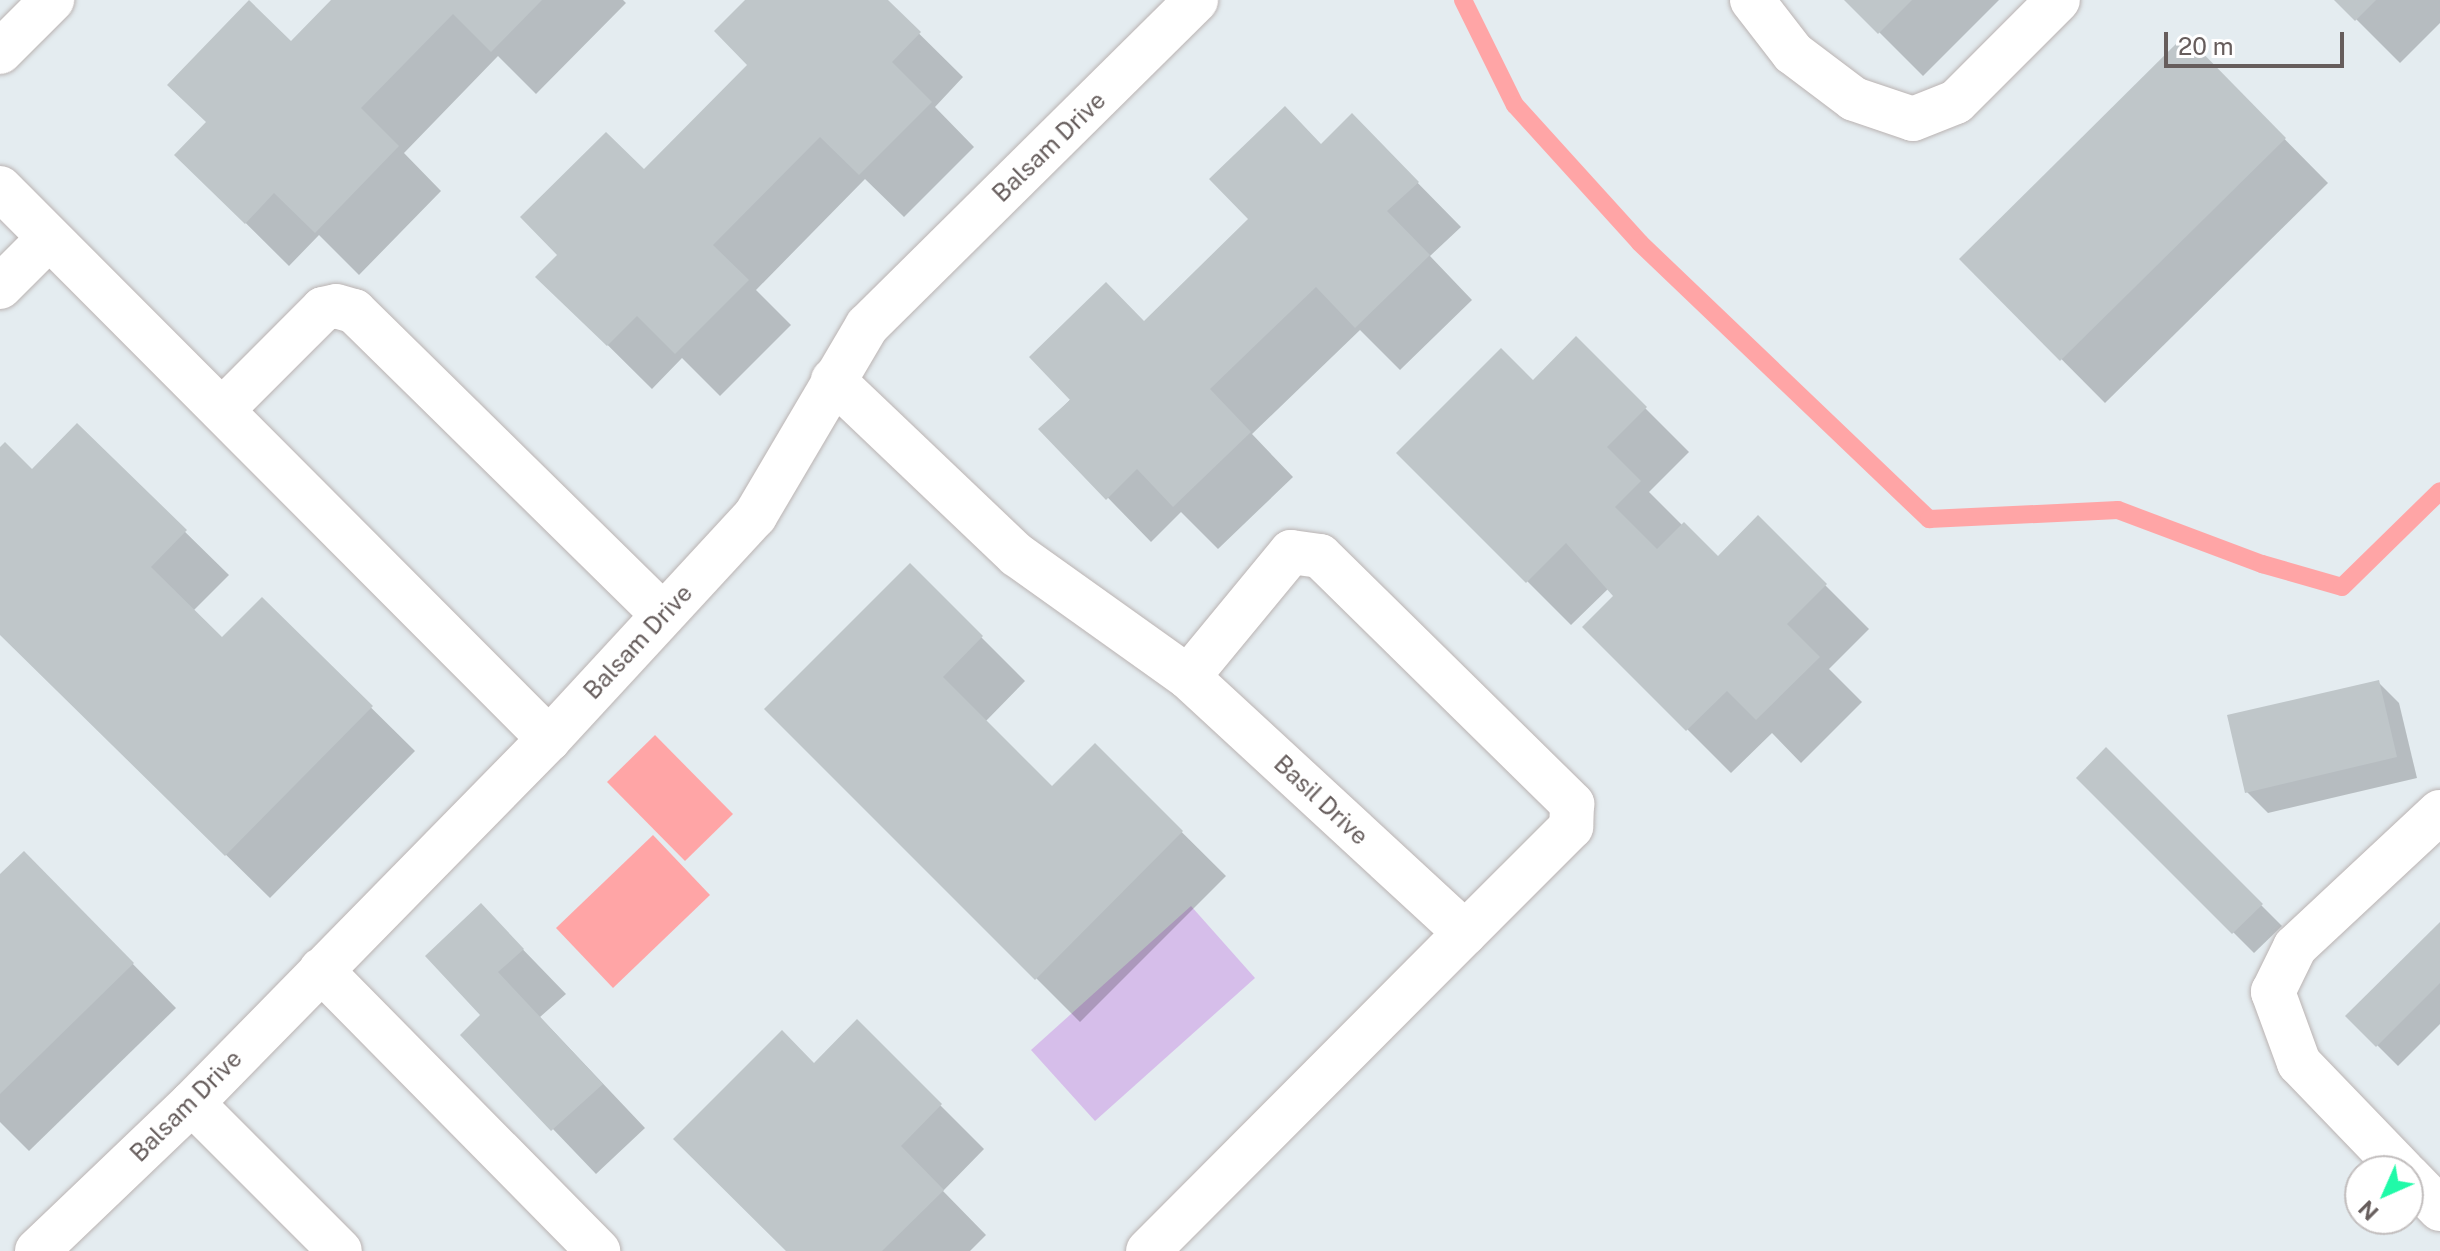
<!DOCTYPE html>
<html>
<head>
<meta charset="utf-8">
<style>
	body { margin:0 }
	#map { position:relative; width:2440px; height:1251px; overflow:hidden; background:#e4ecf0; font-family:"Public Sans",sans-serif }
	div>[style] { position:absolute }
	.green>* { inset:0; background:#d6beea }
	.water>* { inset:0; background:#ffa5a6 }
	.shadow>* { inset:0; background:#0003 }
	.stream>* { height:18px; margin:-9px; padding:0 9px; transform-origin:9px; border-radius:9px; background:#ffa5a6 }
	.building>* { inset:0; background:#bfc6c9 }
	.roads { filter:drop-shadow(0 0 2px #bab3b2) drop-shadow(0 0 2px #bab3b2) }
	.minor>* { height:44px; margin:-22px; padding:0 22px; transform-origin:22px; border-radius:22px; background:#fff }
	span { translate:-50% -50%; white-space:nowrap; text-align:center; line-height:1.15; -webkit-text-stroke:7px #fff; paint-order:stroke }
	.street-label { font-size:24px; color:#665d5c }
	.north { position:absolute; left:2344px; top:1155px; width:80px; height:80px; box-sizing:border-box; background:#fff; border:2px solid #c2bebe; border-radius:50%; rotate:225deg; font-size:22px; font-weight:700; line-height:32px; text-align:center; color:#665d5c }
	.north::after { content:''; display:block; margin:auto; width:28px; height:36px; background:#20faa8; clip-path:polygon(50% 0,100% 100%,50% 72%,0 100%) }
	.scale { position:absolute; left:2164px; top:32px; width:180px; height:36px; box-sizing:border-box; border:4px solid #665d5c; border-top:0; padding-left:10px; font-size:24px; line-height:28px; white-space:nowrap; color:#665d5c; -webkit-text-stroke:6px #fff; paint-order:stroke }
</style>
</head>
<body>
<div id="map">
	<div class="green">
		<div style="clip-path:polygon(1191px 906px,1255px 978px,1095px 1121px,1031px 1050px)"></div>
	</div>
	<div class="water">
		<div style="clip-path:polygon(655px 735px,733px 814px,685px 861px,607px 782px)"></div>
		<div style="clip-path:polygon(653px 835px,710px 895px,613px 988px,556px 928px)"></div>
	</div>
	<div class="shadow">
		<div style="clip-path:polygon(333px 0,623px 0,626px 3px,536px 94px,498px 56px,404px 153px,441px 191px,359px 275px,319px 235px,289px 266px,177px 155px)"></div>
		<div style="clip-path:polygon(748px 0,885px 0,963px 77px,935px 107px,974px 147px,904px 217px,865px 179px,756px 290px,791px 325px,720px 396px,682px 358px,652px 389px,538px 276px,750px 65px)"></div>
		<div style="clip-path:polygon(1847px 0,1999px 0,1923px 76px)"></div>
		<div style="clip-path:polygon(2337px 0,2440px 0,2440px 23px,2400px 63px)"></div>
		<div style="clip-path:polygon(2185px 38px,2328px 183px,2105px 403px,1962px 259px)"></div>
		<div style="clip-path:polygon(1352px 116px,1461px 227px,1430px 256px,1472px 300px,1400px 370px,1360px 330px,1252px 434px,1293px 477px,1218px 549px,1181px 512px,1151px 542px,1041px 429px)"></div>
		<div style="clip-path:polygon(1576px 339px,1689px 452px,1649px 492px,1683px 526px,1718px 558px,1758px 518px,1869px 629px,1829px 669px,1862px 702px,1801px 763px,1772px 733px,1731px 773px,1585px 627px,1616px 596px,1609px 588px,1571px 625px,1399px 453px,1533px 382px)"></div>
		<div style="clip-path:polygon(77px 426px,229px 575px,193px 611px,222px 639px,262px 600px,415px 751px,270px 898px,0 633px,0 450px,32px 472px)"></div>
		<div style="clip-path:polygon(910px 566px,1025px 681px,985px 722px,1052px 789px,1095px 746px,1226px 876px,1080px 1022px,767px 709px)"></div>
		<div style="clip-path:polygon(2378px 682px,2399px 703px,2417px 778px,2268px 813px,2247px 792px)"></div>
		<div style="clip-path:polygon(2106px 750px,2282px 926px,2254px 953px,2079px 778px)"></div>
		<div style="clip-path:polygon(24px 853px,176px 1008px,29px 1151px,0 1122px,0 877px)"></div>
		<div style="clip-path:polygon(481px 906px,566px 994px,540px 1017px,645px 1128px,596px 1174px,463px 1035px,483px 1015px)"></div>
		<div style="clip-path:polygon(2440px 925px,2440px 1024px,2398px 1066px,2348px 1016px)"></div>
		<div style="clip-path:polygon(857px 1022px,984px 1149px,943px 1191px,986px 1235px,970px 1251px,788px 1251px)"></div>
	</div>
	<div class="stream">
		<div style="left:1463px;top:0;width:117px;rotate:63.7deg"></div>
		<div style="left:1515px;top:105px;width:186px;rotate:47.8deg"></div>
		<div style="left:1640px;top:243px;width:400px;rotate:43.7deg"></div>
		<div style="left:1929px;top:519px;width:189px;rotate:-2.7deg"></div>
		<div style="left:2118px;top:510px;width:154px;rotate:20.6deg"></div>
		<div style="left:2262px;top:564px;width:83px;rotate:16deg"></div>
		<div style="left:2342px;top:587px;width:137px;rotate:-44.4deg"></div>
	</div>
	<div class="building">
		<div style="clip-path:polygon(249px 0,291px 41px,331px 0,542px 0,491px 52px,453px 14px,361px 108px,399px 146px,315px 233px,274px 193px,245px 224px,174px 155px,206px 122px,167px 85px)"></div>
		<div style="clip-path:polygon(745px 0,888px 0,921px 32px,892px 62px,932px 102px,859px 175px,820px 137px,713px 245px,749px 280px,675px 354px,637px 316px,607px 346px,535px 277px,557px 255px,520px 217px,606px 132px,644px 169px,747px 65px,714px 31px)"></div>
		<div style="clip-path:polygon(1844px 0,1912px 0,1878px 34px)"></div>
		<div style="clip-path:polygon(2334px 0,2376px 0,2355px 21px)"></div>
		<div style="clip-path:polygon(2185px 35px,2286px 138px,2060px 361px,1959px 259px)"></div>
		<div style="clip-path:polygon(1285px 106px,1321px 144px,1352px 113px,1419px 182px,1387px 211px,1430px 255px,1355px 328px,1316px 287px,1210px 389px,1251px 432px,1173px 507px,1137px 469px,1106px 500px,1038px 429px,1070px 400px,1029px 357px,1106px 282px,1144px 321px,1248px 219px,1209px 179px)"></div>
		<div style="clip-path:polygon(1576px 336px,1647px 407px,1607px 447px,1641px 481px,1615px 507px,1657px 549px,1684px 522px,1718px 556px,1758px 515px,1827px 584px,1787px 624px,1820px 657px,1756px 720px,1727px 691px,1686px 731px,1582px 627px,1613px 596px,1566px 543px,1526px 583px,1396px 453px,1501px 348px,1533px 380px)"></div>
		<div style="clip-path:polygon(77px 423px,187px 530px,151px 567px,222px 637px,262px 597px,373px 706px,225px 856px,0 635px,0 447px,5px 442px,32px 469px)"></div>
		<div style="clip-path:polygon(910px 563px,983px 636px,943px 677px,1052px 786px,1095px 743px,1183px 831px,1035px 980px,764px 709px)"></div>
		<div style="clip-path:polygon(2379px 680px,2397px 757px,2245px 793px,2227px 715px)"></div>
		<div style="clip-path:polygon(2106px 747px,2263px 904px,2232px 934px,2076px 778px)"></div>
		<div style="clip-path:polygon(24px 851px,134px 963px,0 1094px,0 874px)"></div>
		<div style="clip-path:polygon(481px 903px,524px 949px,498px 972px,603px 1084px,551px 1131px,460px 1035px,480px 1015px,425px 956px)"></div>
		<div style="clip-path:polygon(2440px 922px,2440px 983px,2376px 1047px,2345px 1016px)"></div>
		<div style="clip-path:polygon(857px 1019px,942px 1104px,901px 1146px,944px 1190px,882px 1251px,786px 1251px,673px 1139px,782px 1030px,814px 1063px)"></div>
	</div>
	<div class="roads">
		<div class="minor">
			<div style="left:1752px;top:0;width:67px;rotate:52.3deg"></div>
			<div style="left:1793px;top:53px;width:76px;rotate:37deg"></div>
			<div style="left:1854px;top:99px;width:62px;rotate:18.7deg"></div>
			<div style="left:1913px;top:119px;width:46px;rotate:-21.6deg"></div>
			<div style="left:1956px;top:102px;width:144px;rotate:-45deg"></div>
			<div style="left:0;top:52px;width:74px;rotate:-45deg"></div>
			<div style="left:0;top:188px;width:778px;rotate:45.1deg"></div>
			<div style="left:0;top:287px;width:69px;rotate:-45deg"></div>
			<div style="left:833px;top:380px;width:254px;rotate:43.6deg"></div>
			<div style="left:1017px;top:555px;width:210px;rotate:35.5deg"></div>
			<div style="left:1188px;top:677px;width:377px;rotate:42.7deg"></div>
			<div style="left:1465px;top:933px;width:449px;rotate:134.9deg"></div>
			<div style="left:222px;top:410px;width:143px;rotate:-45deg"></div>
			<div style="left:323px;top:309px;width:13px;rotate:-13deg"></div>
			<div style="left:336px;top:306px;width:19px;rotate:16deg"></div>
			<div style="left:354px;top:311px;width:433px;rotate:44.5deg"></div>
			<div style="left:1188px;top:677px;width:162px;rotate:-50.5deg"></div>
			<div style="left:1291px;top:552px;width:29px;rotate:8deg"></div>
			<div style="left:1320px;top:556px;width:354px;rotate:44.5deg"></div>
			<div style="left:1572px;top:804px;width:23px;rotate:92deg"></div>
			<div style="left:1571px;top:827px;width:150px;rotate:135deg"></div>
			<div style="left:321px;top:970px;width:395px;rotate:45.4deg"></div>
			<div style="left:192px;top:1103px;width:209px;rotate:45deg"></div>
			<div style="left:2403px;top:1171px;width:150px;rotate:-133.9deg"></div>
			<div style="left:2299px;top:1063px;width:76px;rotate:-110.1deg"></div>
			<div style="left:2273px;top:992px;width:50px;rotate:-63.9deg"></div>
			<div style="left:2295px;top:947px;width:198px;rotate:-43deg"></div>
			<div style="left:2408px;top:1176px;width:46px;rotate:45.9deg"></div>
			<div style="left:37px;top:1251px;width:214px;rotate:-43.7deg"></div>
			<div style="left:192px;top:1103px;width:510px;rotate:-45.56deg"></div>
			<div style="left:549px;top:739px;width:304px;rotate:-47.3deg"></div>
			<div style="left:755px;top:516px;width:221px;rotate:-59.5deg"></div>
			<div style="left:867px;top:326px;width:463px;rotate:-44.7deg"></div>
		</div>
	</div>
	<div class="street-label">
		<span style="left:1049px;top:147px;rotate:-44deg">Balsam Drive</span>
		<span style="left:638px;top:642px;rotate:-47deg">Balsam Drive</span>
		<span style="left:1321px;top:800px;rotate:43deg">Basil Drive</span>
		<span style="left:186px;top:1106px;rotate:-45deg">Balsam Drive</span>
	</div>
	<div class="north">N</div>
	<div class="scale">20 m</div>
</div>
</body>
</html>
